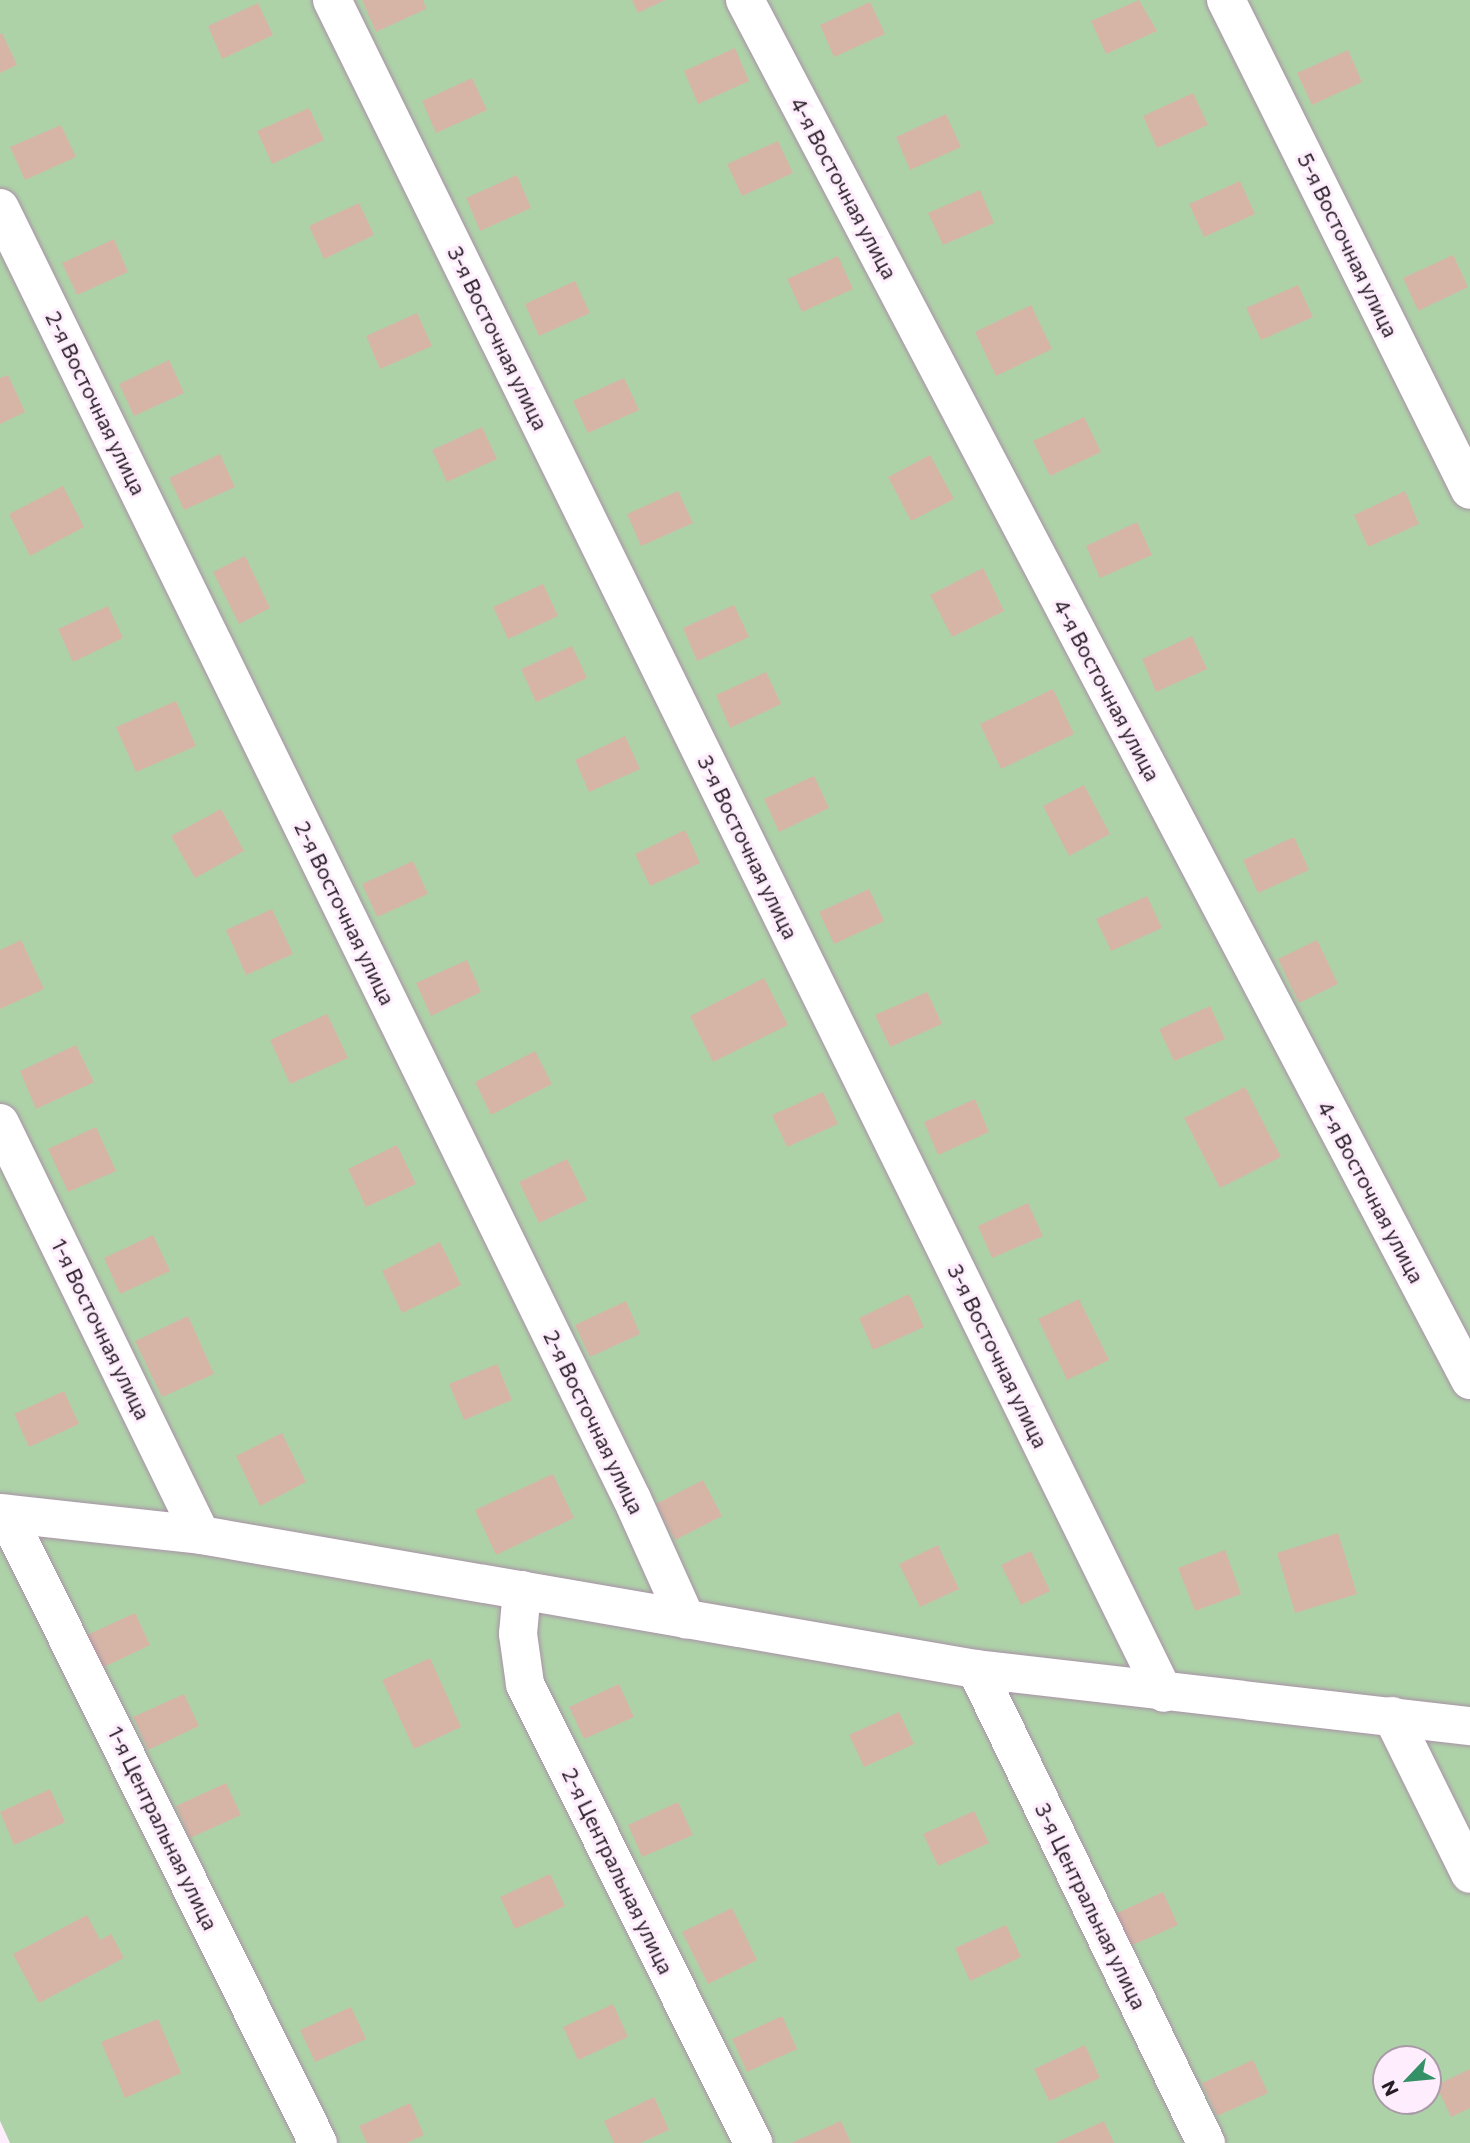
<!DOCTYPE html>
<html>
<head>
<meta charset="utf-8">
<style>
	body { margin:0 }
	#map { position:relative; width:1470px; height:2143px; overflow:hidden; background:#feedfc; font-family:Commissioner,sans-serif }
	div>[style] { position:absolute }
	.green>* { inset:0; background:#aed2a8 }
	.building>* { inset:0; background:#d6b5a7 }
	.roads { filter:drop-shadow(0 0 2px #aa91a8) drop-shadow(0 0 2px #aa91a8) }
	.minor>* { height:38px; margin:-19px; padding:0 19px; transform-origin:19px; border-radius:19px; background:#fff }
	span { translate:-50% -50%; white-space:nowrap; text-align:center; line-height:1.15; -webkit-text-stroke:6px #feedfc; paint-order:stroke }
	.street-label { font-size:21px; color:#261d25 }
	.north { position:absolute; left:1372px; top:2045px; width:70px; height:70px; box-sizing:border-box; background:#feedfc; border:2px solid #a89aa6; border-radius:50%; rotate:244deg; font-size:19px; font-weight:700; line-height:28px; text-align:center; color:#261d25 }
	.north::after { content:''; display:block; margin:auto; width:24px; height:32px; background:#339067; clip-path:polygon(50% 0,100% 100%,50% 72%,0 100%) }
</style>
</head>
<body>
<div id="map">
	<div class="green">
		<div style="clip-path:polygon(evenodd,0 0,1470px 0,1470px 2143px,10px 2143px,0 2121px,0 0,1386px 2059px,1428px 2059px,1428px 2101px,1386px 2101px,1386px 2059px)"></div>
	</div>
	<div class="building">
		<div style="clip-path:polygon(362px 0,423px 0,426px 9px,376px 32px)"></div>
		<div style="clip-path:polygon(632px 0,665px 0,638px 13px)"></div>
		<div style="clip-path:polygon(1139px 0,1157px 31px,1106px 54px,1091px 21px)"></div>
		<div style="clip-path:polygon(870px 2px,885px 34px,834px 57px,820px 25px)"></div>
		<div style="clip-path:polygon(258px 3px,273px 35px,222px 59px,208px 26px)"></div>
		<div style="clip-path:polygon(2px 33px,17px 65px,0 73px,0 34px)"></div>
		<div style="clip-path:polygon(735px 48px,749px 81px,698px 104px,684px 71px)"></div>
		<div style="clip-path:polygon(1348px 50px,1362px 82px,1312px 105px,1297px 73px)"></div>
		<div style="clip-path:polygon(472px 78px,487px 110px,436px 133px,422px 101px)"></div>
		<div style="clip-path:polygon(1193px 93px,1208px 125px,1157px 148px,1143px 116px)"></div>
		<div style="clip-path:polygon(309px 108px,324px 140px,272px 164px,257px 131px)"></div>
		<div style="clip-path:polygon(946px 114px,961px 147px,910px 170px,896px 137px)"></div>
		<div style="clip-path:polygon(61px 125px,76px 157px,25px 180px,10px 147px)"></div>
		<div style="clip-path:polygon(778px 141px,793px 173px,742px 196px,727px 164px)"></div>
		<div style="clip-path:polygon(517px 175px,531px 208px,480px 231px,466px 198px)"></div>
		<div style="clip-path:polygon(1240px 181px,1255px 214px,1204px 237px,1189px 204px)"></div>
		<div style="clip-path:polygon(980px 190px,994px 223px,943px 245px,928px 213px)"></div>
		<div style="clip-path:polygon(359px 203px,374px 235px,324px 259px,309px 226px)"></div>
		<div style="clip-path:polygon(114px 239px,128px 272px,77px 295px,62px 263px)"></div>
		<div style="clip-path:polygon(1453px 255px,1468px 287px,1418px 311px,1403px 278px)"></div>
		<div style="clip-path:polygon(838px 256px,853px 289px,802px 312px,787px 279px)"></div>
		<div style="clip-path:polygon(575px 281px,590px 313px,539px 336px,525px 304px)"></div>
		<div style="clip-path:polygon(1298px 285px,1313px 317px,1261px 340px,1246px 308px)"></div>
		<div style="clip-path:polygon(1031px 305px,1052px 349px,996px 376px,975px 332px)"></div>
		<div style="clip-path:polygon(417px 313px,432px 346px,380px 369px,366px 336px)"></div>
		<div style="clip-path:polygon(169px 360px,184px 393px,134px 416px,119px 384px)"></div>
		<div style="clip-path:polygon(8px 375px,25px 412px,0 424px,0 378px)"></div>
		<div style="clip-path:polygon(624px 378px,639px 410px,588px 433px,573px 401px)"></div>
		<div style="clip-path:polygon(1084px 417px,1101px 452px,1050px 476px,1033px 441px)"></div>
		<div style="clip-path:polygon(482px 427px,497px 459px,447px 482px,432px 450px)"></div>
		<div style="clip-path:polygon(220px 454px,235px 487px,184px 510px,169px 478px)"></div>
		<div style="clip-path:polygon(930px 455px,954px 499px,911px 521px,888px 477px)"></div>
		<div style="clip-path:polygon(63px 486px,84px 527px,30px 556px,9px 514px)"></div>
		<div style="clip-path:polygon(678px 491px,693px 523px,641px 546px,627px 514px)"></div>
		<div style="clip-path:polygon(1405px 491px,1419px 524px,1368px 547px,1354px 515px)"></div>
		<div style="clip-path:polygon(1137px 522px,1152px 555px,1100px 578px,1086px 546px)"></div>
		<div style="clip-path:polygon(245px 556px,270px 608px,239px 624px,213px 572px)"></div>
		<div style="clip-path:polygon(983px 568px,1004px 611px,952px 637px,930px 595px)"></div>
		<div style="clip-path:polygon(543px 584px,558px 616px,508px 639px,493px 607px)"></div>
		<div style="clip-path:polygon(734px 605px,749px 637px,697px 661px,683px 628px)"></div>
		<div style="clip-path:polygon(108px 606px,123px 638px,73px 662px,58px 629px)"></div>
		<div style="clip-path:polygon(1192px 636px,1207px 669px,1156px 692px,1142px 659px)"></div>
		<div style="clip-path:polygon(572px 646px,587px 678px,536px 702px,521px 669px)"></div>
		<div style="clip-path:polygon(766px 672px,781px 704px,730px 728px,716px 695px)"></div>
		<div style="clip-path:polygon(1053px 689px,1074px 734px,1001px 769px,980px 724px)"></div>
		<div style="clip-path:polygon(176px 701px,196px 746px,136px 772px,116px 727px)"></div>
		<div style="clip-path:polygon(625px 736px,640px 769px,589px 792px,575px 760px)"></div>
		<div style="clip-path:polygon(814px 776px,829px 808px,779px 832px,764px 799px)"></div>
		<div style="clip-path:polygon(1084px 785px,1110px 834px,1069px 856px,1043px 806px)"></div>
		<div style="clip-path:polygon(221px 809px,244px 851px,195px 878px,171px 836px)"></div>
		<div style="clip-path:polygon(685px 830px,700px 863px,650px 886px,635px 854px)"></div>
		<div style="clip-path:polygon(1294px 837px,1309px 870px,1258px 893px,1243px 860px)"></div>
		<div style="clip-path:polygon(413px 861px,428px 894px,377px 917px,362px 884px)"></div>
		<div style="clip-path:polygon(869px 889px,884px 921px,834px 944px,819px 912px)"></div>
		<div style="clip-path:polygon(1147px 896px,1162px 928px,1111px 951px,1096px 919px)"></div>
		<div style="clip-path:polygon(272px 909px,293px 954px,246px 975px,226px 930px)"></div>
		<div style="clip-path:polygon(21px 940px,44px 989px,0 1009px,0 950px)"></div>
		<div style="clip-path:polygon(1317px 940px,1338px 984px,1299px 1003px,1278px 959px)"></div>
		<div style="clip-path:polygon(467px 960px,481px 992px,431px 1016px,416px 983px)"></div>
		<div style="clip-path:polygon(764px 978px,788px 1025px,713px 1062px,690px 1016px)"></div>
		<div style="clip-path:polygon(927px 992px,942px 1024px,890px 1047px,875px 1015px)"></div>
		<div style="clip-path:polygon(1210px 1006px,1225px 1039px,1174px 1061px,1159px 1029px)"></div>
		<div style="clip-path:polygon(327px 1014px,348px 1058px,290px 1084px,270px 1040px)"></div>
		<div style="clip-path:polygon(76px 1045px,94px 1082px,36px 1109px,20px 1071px)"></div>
		<div style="clip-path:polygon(535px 1051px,552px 1084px,491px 1115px,475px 1082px)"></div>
		<div style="clip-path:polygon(1245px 1087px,1281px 1157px,1220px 1188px,1184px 1118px)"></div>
		<div style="clip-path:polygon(823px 1092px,838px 1124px,787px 1147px,772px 1115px)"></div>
		<div style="clip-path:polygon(975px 1099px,989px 1132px,938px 1155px,924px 1122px)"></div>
		<div style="clip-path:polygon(96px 1127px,116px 1171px,68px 1192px,48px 1149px)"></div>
		<div style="clip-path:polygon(397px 1145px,416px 1184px,366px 1207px,348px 1169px)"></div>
		<div style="clip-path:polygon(567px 1159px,587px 1200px,539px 1223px,519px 1182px)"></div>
		<div style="clip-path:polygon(1028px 1203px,1043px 1236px,992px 1258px,978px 1226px)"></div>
		<div style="clip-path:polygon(153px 1235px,170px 1271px,120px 1294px,104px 1258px)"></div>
		<div style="clip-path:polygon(440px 1242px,461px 1285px,402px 1313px,382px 1271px)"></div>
		<div style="clip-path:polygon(909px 1294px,924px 1327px,873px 1350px,859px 1318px)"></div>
		<div style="clip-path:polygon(1079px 1299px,1109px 1360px,1067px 1380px,1038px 1319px)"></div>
		<div style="clip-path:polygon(626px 1301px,640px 1334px,590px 1357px,575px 1325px)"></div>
		<div style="clip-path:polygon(188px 1316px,214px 1374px,162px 1397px,135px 1341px)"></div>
		<div style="clip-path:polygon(497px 1364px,512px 1400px,464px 1420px,449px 1384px)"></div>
		<div style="clip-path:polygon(64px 1391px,79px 1424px,29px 1447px,14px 1414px)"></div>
		<div style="clip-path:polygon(282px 1433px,306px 1482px,260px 1506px,236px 1456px)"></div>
		<div style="clip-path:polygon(553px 1474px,574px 1518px,496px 1555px,475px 1510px)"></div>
		<div style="clip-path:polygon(703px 1480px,722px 1516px,675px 1540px,656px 1504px)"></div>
		<div style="clip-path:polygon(1338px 1533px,1357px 1594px,1295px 1613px,1277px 1553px)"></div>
		<div style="clip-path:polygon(938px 1545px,959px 1589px,920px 1607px,899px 1564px)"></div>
		<div style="clip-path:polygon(1225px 1550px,1241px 1594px,1195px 1611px,1178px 1568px)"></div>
		<div style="clip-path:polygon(1031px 1551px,1050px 1591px,1021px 1605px,1001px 1565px)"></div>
		<div style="clip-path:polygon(135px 1613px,150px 1645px,100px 1669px,85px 1636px)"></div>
		<div style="clip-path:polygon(430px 1658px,461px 1727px,414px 1749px,382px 1680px)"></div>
		<div style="clip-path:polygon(619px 1684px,634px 1717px,584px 1739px,569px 1707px)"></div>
		<div style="clip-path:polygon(184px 1694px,199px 1726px,148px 1750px,133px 1717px)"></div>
		<div style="clip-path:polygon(899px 1712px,914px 1744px,864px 1767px,849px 1735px)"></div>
		<div style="clip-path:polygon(226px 1783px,241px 1815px,190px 1838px,176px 1806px)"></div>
		<div style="clip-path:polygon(50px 1789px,65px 1822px,14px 1845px,0 1812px)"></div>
		<div style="clip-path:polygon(678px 1802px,693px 1835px,642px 1857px,628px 1825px)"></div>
		<div style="clip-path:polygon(974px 1811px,989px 1843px,938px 1866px,923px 1834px)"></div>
		<div style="clip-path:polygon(550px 1874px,565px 1906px,515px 1929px,500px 1897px)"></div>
		<div style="clip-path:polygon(1163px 1892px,1178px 1925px,1128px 1947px,1113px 1915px)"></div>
		<div style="clip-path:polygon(732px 1908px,757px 1960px,708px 1984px,682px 1932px)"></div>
		<div style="clip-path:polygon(87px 1915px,100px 1940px,111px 1934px,124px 1958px,39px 2003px,13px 1954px)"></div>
		<div style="clip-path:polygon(1006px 1925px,1021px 1957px,970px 1981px,955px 1948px)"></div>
		<div style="clip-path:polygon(613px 2004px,628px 2037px,578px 2060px,563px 2027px)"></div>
		<div style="clip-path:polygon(351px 2007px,366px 2039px,315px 2062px,300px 2030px)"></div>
		<div style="clip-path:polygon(782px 2016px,797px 2049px,747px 2072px,732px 2039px)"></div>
		<div style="clip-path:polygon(158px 2019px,181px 2073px,125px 2098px,101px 2042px)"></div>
		<div style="clip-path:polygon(1085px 2045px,1100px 2078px,1049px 2101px,1034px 2069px)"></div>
		<div style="clip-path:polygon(1253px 2060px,1268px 2093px,1217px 2116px,1202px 2083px)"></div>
		<div style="clip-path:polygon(1470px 2069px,1470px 2108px,1451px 2117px,1436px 2085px)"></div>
		<div style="clip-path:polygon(654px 2097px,669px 2130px,640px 2143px,614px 2143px,604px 2121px)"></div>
		<div style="clip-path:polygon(410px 2103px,424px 2135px,407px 2143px,367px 2143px,359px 2126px)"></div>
		<div style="clip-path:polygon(841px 2121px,851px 2143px,791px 2143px)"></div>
		<div style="clip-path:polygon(1104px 2121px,1114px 2143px,1055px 2143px)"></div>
	</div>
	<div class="roads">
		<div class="minor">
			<div style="left:332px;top:0;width:1886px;rotate:63.83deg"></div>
			<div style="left:745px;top:0;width:1559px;rotate:62.28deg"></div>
			<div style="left:1226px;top:0;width:547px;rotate:63.53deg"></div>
			<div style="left:0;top:208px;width:1437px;rotate:63.92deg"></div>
			<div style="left:632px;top:1499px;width:132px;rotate:65.8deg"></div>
			<div style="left:0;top:1123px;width:458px;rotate:64deg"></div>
			<div style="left:0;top:1513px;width:202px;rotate:6.2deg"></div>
			<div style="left:201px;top:1535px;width:786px;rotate:9.81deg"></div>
			<div style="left:976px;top:1669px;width:497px;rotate:6.6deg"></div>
			<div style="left:6px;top:1514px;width:702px;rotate:63.62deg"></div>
			<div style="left:522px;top:1590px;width:44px;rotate:95.2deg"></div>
			<div style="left:518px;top:1634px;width:50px;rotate:82deg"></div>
			<div style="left:525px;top:1684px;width:513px;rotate:63.58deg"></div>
			<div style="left:976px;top:1669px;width:527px;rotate:64.12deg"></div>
			<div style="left:1392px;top:1716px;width:176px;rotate:63.7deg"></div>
		</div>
	</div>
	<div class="street-label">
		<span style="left:844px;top:188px;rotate:62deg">4-я Восточная улица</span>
		<span style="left:1348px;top:245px;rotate:64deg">5-я Восточная улица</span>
		<span style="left:498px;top:338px;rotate:64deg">3-я Восточная улица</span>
		<span style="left:96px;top:403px;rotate:64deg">2-я Восточная улица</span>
		<span style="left:1107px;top:690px;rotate:62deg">4-я Восточная улица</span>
		<span style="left:748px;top:847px;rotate:64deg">3-я Восточная улица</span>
		<span style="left:345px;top:913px;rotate:64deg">2-я Восточная улица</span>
		<span style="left:1371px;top:1192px;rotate:62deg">4-я Восточная улица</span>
		<span style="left:101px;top:1329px;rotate:64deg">1-я Восточная улица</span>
		<span style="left:998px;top:1356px;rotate:64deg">3-я Восточная улица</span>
		<span style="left:594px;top:1422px;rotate:64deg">2-я Восточная улица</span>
		<span style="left:163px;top:1828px;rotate:64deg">1-я Центральная улица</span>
		<span style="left:618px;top:1871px;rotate:64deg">2-я Центральная улица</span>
		<span style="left:1091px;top:1906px;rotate:64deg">3-я Центральная улица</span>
	</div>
	<div class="north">N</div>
</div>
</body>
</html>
